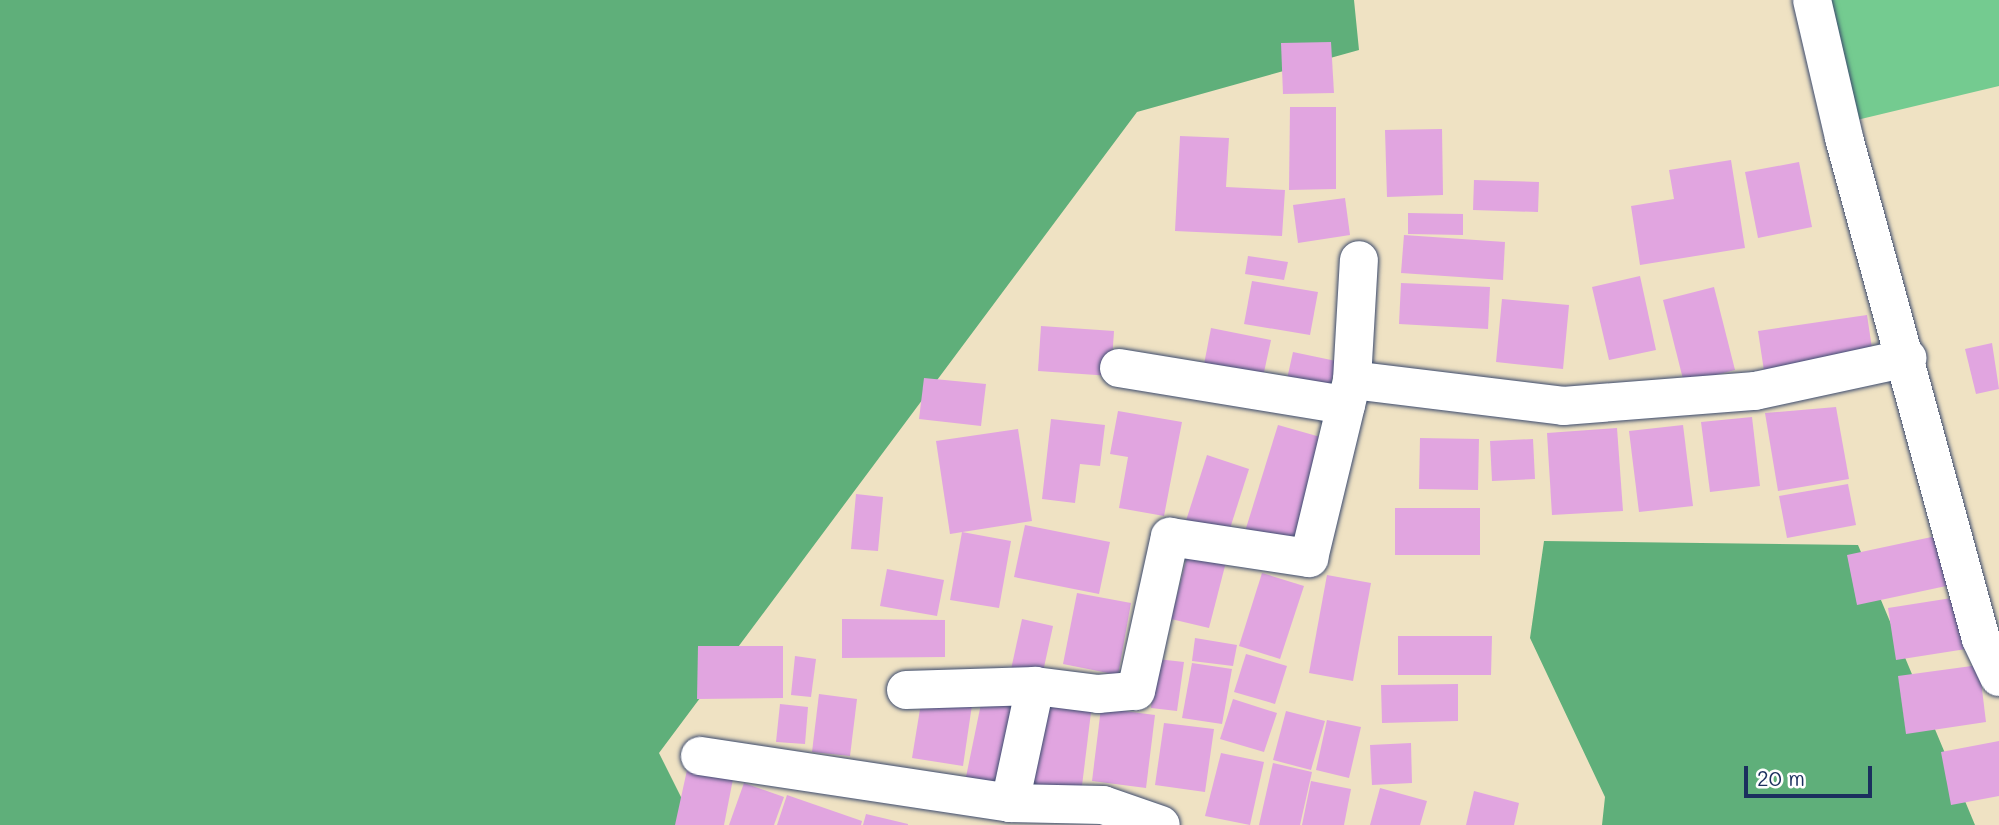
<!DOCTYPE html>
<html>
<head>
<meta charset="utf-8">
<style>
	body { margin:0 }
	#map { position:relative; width:1999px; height:825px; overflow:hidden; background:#efe2c3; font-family:Mali,sans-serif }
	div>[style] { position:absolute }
	.green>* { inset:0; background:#74cb90 }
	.forest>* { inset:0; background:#5faf7a }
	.building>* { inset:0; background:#e1a5e0 }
	.roads { filter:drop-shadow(0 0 2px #3b4a6d) drop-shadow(0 0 2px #3b4a6d) }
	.minor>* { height:38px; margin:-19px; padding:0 19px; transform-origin:19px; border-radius:19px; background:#fff }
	span { translate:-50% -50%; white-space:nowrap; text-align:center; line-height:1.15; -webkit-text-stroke:6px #fff; paint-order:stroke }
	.scale { position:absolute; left:1744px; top:766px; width:128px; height:32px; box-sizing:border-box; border:4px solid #1b2f5e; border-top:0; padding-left:9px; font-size:21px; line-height:24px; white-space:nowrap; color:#1b2f5e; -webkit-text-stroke:5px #fff; paint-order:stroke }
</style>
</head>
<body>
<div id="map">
	<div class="green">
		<div style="clip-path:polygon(1817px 0,1999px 0,1999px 86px,1840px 124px)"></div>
	</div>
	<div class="forest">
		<div style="clip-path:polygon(0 0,1354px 0,1359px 50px,1137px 112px,659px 753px,695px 825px,0 825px)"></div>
		<div style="clip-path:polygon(1544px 541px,1858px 545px,1975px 825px,1602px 825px,1605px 797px,1530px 638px)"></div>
	</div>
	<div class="building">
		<div style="clip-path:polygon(1331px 42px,1334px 93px,1283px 94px,1281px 43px)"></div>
		<div style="clip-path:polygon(1290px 107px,1336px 107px,1336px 189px,1289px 190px)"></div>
		<div style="clip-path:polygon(1442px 129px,1443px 195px,1387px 197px,1385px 130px)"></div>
		<div style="clip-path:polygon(1180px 136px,1229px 138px,1226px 187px,1285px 190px,1282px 236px,1175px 231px)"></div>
		<div style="clip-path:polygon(1731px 160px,1745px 248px,1640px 265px,1631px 206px,1674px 199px,1669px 170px)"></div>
		<div style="clip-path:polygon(1799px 162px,1812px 227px,1758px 238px,1745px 172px)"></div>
		<div style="clip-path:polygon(1474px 180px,1539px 182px,1538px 212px,1473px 210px)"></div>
		<div style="clip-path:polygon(1345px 198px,1350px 235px,1298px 243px,1293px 205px)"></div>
		<div style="clip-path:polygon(1408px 213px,1463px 214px,1463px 235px,1408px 234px)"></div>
		<div style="clip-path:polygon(1404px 235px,1505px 242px,1503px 280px,1401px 273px)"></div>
		<div style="clip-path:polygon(1248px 256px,1288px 262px,1284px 280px,1245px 274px)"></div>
		<div style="clip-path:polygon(1640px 276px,1656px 350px,1609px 360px,1592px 287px)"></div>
		<div style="clip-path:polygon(1252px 281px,1318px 292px,1310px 335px,1244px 324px)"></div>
		<div style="clip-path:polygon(1401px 283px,1490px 287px,1488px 329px,1399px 324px)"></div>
		<div style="clip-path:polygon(1714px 287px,1735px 370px,1684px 383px,1663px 300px)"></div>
		<div style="clip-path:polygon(1502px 299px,1569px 305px,1563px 369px,1496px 362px)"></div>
		<div style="clip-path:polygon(1867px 315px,1873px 355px,1764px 371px,1758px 331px)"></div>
		<div style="clip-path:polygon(1041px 326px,1114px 331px,1111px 376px,1038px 371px)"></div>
		<div style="clip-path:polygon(1211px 328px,1271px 340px,1261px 386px,1202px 375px)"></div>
		<div style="clip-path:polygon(1992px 343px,1999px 389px,1976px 394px,1965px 349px)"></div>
		<div style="clip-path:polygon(1293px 352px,1336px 361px,1328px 398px,1285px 388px)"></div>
		<div style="clip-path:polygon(924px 378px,986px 384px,981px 426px,919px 419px)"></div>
		<div style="clip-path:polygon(1836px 407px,1849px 479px,1778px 491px,1765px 413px)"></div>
		<div style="clip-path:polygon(1118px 411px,1182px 422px,1164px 516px,1119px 508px,1128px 457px,1110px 454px)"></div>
		<div style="clip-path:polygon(1752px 417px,1760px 486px,1710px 492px,1701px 422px)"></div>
		<div style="clip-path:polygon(1051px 419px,1105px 425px,1100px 466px,1080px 464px,1075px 503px,1042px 499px)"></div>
		<div style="clip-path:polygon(1278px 425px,1331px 440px,1296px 555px,1243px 538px)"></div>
		<div style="clip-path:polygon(1683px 425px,1693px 506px,1639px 512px,1629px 431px)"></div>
		<div style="clip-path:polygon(1617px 428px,1623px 511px,1552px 515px,1547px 433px)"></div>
		<div style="clip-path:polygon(1018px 429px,1032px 521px,950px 534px,936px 441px)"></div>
		<div style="clip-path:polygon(1420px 438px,1479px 439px,1478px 490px,1419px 489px)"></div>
		<div style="clip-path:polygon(1533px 439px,1535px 479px,1492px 481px,1490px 441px)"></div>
		<div style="clip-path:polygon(1207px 455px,1249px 469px,1226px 541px,1184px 527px)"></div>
		<div style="clip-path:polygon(1848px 484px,1856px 525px,1787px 538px,1779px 496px)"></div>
		<div style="clip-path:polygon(856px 494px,883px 497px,878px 551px,851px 549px)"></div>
		<div style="clip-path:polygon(1395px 508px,1480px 508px,1480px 555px,1395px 555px)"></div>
		<div style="clip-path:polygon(1025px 525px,1110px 542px,1099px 594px,1014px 577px)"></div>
		<div style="clip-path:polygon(962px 532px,1011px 541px,999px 608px,950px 600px)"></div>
		<div style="clip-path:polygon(1941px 535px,1951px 585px,1857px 605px,1847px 555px)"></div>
		<div style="clip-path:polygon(1188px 553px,1226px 562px,1209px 628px,1171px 619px)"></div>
		<div style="clip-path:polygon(887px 569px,944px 580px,937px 616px,880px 606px)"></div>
		<div style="clip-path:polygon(1262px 573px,1304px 586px,1280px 659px,1239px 646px)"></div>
		<div style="clip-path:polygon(1327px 575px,1371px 583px,1353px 681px,1309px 673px)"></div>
		<div style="clip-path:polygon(1077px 593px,1131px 603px,1118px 675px,1063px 664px)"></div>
		<div style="clip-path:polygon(1958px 597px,1966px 649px,1896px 660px,1888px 608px)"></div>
		<div style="clip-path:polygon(842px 619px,945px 620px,945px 657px,842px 658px)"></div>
		<div style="clip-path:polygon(1022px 619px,1053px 626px,1041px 681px,1010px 674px)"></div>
		<div style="clip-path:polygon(1398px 636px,1492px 636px,1491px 675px,1398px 675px)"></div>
		<div style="clip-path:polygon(1195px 638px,1237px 645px,1233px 666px,1192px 661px)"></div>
		<div style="clip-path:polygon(698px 646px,783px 646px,783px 698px,697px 699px)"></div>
		<div style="clip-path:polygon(1246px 654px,1287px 666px,1275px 704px,1234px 692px)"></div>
		<div style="clip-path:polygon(795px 656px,816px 659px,811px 697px,791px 695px)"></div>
		<div style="clip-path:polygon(1157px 659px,1184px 662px,1177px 711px,1151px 708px)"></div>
		<div style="clip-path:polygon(1192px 663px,1232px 669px,1222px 724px,1182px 718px)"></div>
		<div style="clip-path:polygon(1979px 665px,1986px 722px,1906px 734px,1898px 676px)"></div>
		<div style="clip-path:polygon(1458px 684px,1458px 721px,1382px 723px,1381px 685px)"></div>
		<div style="clip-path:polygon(819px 694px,857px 699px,850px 756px,812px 752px)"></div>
		<div style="clip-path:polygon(983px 694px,1026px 702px,1009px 785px,966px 777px)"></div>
		<div style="clip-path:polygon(922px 697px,972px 705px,963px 766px,912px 758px)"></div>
		<div style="clip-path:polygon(1044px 698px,1092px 704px,1081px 794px,1032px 788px)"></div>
		<div style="clip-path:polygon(1233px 699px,1277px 713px,1264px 752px,1220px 739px)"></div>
		<div style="clip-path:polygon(780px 704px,808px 707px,805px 744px,776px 742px)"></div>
		<div style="clip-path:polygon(1101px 708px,1155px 715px,1146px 788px,1092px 781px)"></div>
		<div style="clip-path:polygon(1286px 711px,1325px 721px,1311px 770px,1273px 760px)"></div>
		<div style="clip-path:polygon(1327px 720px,1361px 727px,1349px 778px,1316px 770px)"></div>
		<div style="clip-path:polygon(1164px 723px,1214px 729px,1205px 792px,1155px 785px)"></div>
		<div style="clip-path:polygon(1999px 741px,1999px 796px,1951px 805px,1941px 752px)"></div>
		<div style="clip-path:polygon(1411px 743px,1412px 783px,1372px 785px,1370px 745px)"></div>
		<div style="clip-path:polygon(1221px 753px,1264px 762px,1250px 825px,1205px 816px)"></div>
		<div style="clip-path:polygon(1273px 763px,1312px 772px,1300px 825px,1259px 825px)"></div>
		<div style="clip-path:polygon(687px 770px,733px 779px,724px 825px,675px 825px)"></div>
		<div style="clip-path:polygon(1311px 781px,1351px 789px,1344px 825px,1302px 825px)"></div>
		<div style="clip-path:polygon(744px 783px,784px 797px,774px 825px,729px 825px)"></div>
		<div style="clip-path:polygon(1380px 788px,1427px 801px,1420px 825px,1370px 825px)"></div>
		<div style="clip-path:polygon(1474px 791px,1519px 803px,1514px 825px,1466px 825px)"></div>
		<div style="clip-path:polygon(787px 795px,862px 821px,861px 825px,777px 825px)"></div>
		<div style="clip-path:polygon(866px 814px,908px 824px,908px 825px,863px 825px)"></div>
	</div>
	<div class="roads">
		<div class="minor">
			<div style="left:1812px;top:0;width:142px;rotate:76.9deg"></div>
			<div style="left:1844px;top:138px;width:519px;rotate:74.71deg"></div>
			<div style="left:1981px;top:639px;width:42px;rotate:64.7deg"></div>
			<div style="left:1119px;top:368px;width:230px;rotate:9.3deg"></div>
			<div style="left:1352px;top:380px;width:213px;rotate:7deg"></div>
			<div style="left:1563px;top:406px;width:193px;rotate:-4.5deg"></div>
			<div style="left:1755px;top:391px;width:156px;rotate:-12.2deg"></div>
			<div style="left:906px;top:690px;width:129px;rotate:-1.8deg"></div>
			<div style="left:1035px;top:686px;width:64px;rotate:7.2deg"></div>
			<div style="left:1098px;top:694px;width:38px;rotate:-5deg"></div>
			<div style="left:1136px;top:691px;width:158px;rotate:-77.6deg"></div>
			<div style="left:1170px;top:537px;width:141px;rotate:8.6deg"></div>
			<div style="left:1309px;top:558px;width:183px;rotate:-76.4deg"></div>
			<div style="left:1352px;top:380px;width:120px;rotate:-86.7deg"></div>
			<div style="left:700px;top:756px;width:314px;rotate:8.6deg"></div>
			<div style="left:1010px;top:803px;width:120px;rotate:-77.9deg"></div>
			<div style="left:1010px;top:803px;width:93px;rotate:1.2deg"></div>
			<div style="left:1103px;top:805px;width:61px;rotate:19deg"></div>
		</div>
	</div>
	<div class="scale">20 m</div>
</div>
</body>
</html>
